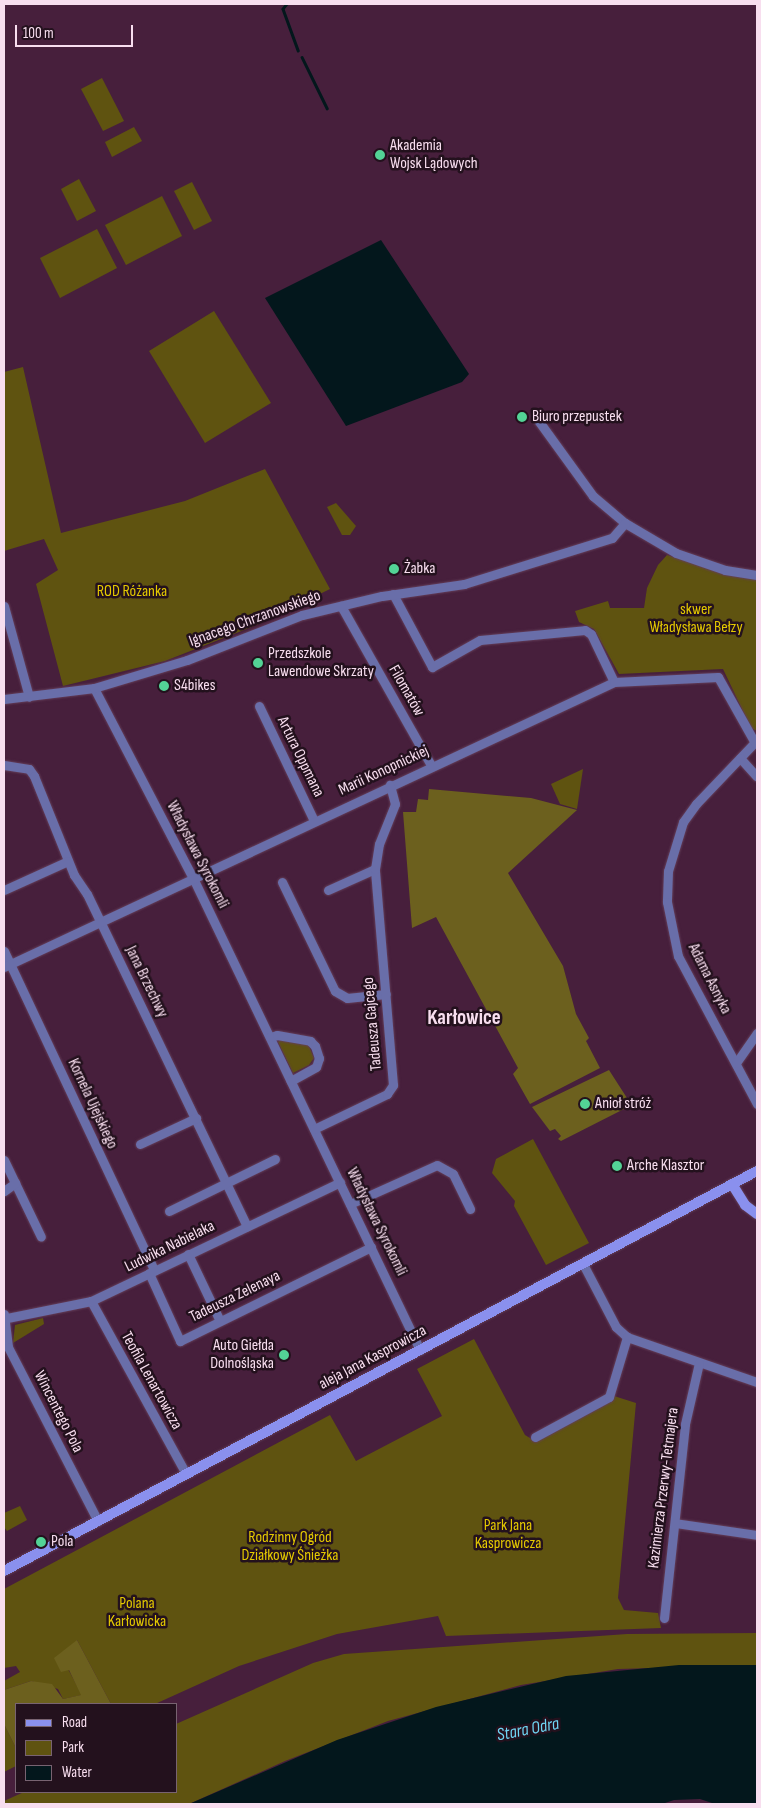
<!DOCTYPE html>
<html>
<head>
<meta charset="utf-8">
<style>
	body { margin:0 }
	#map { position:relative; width:761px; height:1808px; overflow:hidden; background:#471f3c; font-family:"Sofia Sans Condensed",sans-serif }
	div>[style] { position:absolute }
	.green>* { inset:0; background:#5f5310 }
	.forest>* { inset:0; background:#6c601e }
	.water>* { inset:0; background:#03171c }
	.stream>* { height:2.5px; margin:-1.25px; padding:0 1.25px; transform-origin:1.25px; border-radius:1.25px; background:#03171c }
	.roads { filter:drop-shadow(0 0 1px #633e59) drop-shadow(0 0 1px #633e59) }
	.street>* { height:9px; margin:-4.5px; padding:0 4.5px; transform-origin:4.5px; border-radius:4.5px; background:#696ea9 }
	.secondary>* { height:10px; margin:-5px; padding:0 5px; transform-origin:5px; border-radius:5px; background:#8a90ee }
	.dots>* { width:14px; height:14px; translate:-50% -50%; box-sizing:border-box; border:2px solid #23111d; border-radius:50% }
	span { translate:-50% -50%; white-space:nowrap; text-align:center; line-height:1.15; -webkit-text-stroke:5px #23111d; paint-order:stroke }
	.poi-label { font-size:16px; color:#f8deef }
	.left { translate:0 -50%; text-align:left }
	.right { translate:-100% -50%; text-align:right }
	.park-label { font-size:16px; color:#e5ca00 }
	.street-label { font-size:16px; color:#f8deef }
	.water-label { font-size:18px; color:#6fd5f3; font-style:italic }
	.district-label { font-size:21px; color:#f8deef; font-weight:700 }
	.frame { position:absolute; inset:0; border:5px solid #f8deef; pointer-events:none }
	.legend { position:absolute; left:15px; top:1703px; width:162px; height:90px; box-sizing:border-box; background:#23111d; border:1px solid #786371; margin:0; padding:6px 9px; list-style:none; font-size:15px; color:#f8deef }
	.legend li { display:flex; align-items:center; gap:10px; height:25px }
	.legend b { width:25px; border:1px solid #786371 }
	.scale { position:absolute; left:15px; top:25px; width:118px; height:22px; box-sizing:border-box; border:2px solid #f8deef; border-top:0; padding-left:6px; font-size:15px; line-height:18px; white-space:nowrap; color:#f8deef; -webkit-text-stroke:4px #23111d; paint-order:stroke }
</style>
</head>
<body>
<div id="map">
	<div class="green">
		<div style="clip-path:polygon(102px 78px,124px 121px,103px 131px,81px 89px)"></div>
		<div style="clip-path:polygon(134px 127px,142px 141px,112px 157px,105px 142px)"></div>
		<div style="clip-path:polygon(79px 179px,96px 211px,77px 221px,61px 189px)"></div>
		<div style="clip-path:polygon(192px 182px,212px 221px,194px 230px,174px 191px)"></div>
		<div style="clip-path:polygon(162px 196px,182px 236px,126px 265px,105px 225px)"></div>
		<div style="clip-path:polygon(97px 229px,117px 268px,60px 298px,40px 258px)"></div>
		<div style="clip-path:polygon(214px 311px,271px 403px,205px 443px,149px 351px)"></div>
		<div style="clip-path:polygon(23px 367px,61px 533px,185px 501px,265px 469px,330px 589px,259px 624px,165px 661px,63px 686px,36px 584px,58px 570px,44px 539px,4px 551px,4px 372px)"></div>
		<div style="clip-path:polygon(336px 503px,356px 526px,350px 535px,342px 535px,327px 507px)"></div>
		<div style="clip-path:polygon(667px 555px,731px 575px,757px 578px,757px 731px,751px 728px,723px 669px,619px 674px,594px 629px,579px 622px,575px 611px,608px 601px,610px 608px,644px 608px,647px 588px,658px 565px)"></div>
		<div style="clip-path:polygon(583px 769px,577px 809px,560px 804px,551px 784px)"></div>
		<div style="clip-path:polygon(281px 1039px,308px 1044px,314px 1058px,309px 1065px,293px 1073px,278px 1042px)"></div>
		<div style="clip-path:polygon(533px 1139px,589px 1243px,546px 1265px,514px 1206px,515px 1201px,492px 1173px,496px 1159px)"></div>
		<div style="clip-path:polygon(43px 1318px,44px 1324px,13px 1343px,15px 1325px)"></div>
		<div style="clip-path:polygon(474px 1339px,525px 1435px,535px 1441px,614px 1396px,636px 1403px,618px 1598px,624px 1610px,658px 1613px,661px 1628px,446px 1636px,438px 1616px,337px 1634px,239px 1666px,155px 1704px,111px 1704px,77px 1640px,68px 1669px,82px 1695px,63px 1699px,58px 1689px,31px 1681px,4px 1690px,4px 1681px,20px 1672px,16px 1666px,4px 1668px,4px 1589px,330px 1415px,356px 1461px,442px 1416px,417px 1369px)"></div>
		<div style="clip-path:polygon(20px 1506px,27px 1520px,7px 1531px,4px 1527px,4px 1513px)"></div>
		<div style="clip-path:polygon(757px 1633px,757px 1665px,618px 1669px,521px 1685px,388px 1721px,285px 1761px,189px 1804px,4px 1804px,4px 1801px,24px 1792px,176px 1792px,176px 1724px,313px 1663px,344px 1654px,627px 1634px)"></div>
		<div style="clip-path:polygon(4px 1724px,16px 1748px,16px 1766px,4px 1772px)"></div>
	</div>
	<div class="forest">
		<div style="clip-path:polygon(429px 789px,531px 798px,577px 810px,508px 873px,563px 966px,576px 1014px,589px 1038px,586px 1041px,600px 1068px,530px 1104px,513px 1074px,518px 1068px,436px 917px,412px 928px,403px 812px,416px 812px,418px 799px,428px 800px)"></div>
		<div style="clip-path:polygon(609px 1070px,627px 1098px,624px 1109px,561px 1141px,558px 1139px,561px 1136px,555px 1129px,550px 1131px,532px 1107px)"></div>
		<div style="clip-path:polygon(77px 1640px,111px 1704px,16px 1704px,16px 1748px,4px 1724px,4px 1690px,31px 1681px,52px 1684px,63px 1699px,81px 1695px,69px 1670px,61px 1672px,54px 1658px)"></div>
	</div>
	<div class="water">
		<div style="clip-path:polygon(381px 240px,469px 374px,462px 382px,346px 426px,265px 298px)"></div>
		<div style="clip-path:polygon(679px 1665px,757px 1665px,757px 1803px,715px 1804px,700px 1799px,674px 1800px,662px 1804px,189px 1804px,337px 1740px,436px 1707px,566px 1676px)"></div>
	</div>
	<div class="stream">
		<div style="left:287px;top:4px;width:6px;rotate:129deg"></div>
		<div style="left:283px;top:9px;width:44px;rotate:69.9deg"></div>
		<div style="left:302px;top:57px;width:57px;rotate:63.9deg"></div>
	</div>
	<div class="roads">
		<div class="street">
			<div style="left:535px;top:416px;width:99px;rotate:54.1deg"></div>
			<div style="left:593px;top:496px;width:42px;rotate:40.2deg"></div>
			<div style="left:625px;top:523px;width:59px;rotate:30.5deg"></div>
			<div style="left:676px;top:553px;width:52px;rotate:19.1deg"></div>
			<div style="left:725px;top:570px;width:32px;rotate:9deg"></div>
			<div style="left:393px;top:594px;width:83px;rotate:61.9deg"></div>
			<div style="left:432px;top:667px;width:55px;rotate:-29.4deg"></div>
			<div style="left:480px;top:640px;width:105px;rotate:-5.4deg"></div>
			<div style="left:585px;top:630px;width:7px;rotate:34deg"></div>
			<div style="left:591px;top:634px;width:53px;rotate:64.4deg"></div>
			<div style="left:4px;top:606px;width:94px;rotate:74.6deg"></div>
			<div style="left:341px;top:606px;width:183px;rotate:60.5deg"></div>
			<div style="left:94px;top:688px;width:214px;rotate:62.5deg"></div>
			<div style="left:193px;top:878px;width:524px;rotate:64.32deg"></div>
			<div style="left:4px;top:699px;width:91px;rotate:-7deg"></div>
			<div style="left:94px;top:688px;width:97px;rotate:-16.8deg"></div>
			<div style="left:187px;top:660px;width:123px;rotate:-21.4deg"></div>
			<div style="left:302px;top:615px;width:82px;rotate:-13.4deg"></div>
			<div style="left:382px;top:596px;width:83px;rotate:-8.3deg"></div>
			<div style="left:464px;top:584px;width:155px;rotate:-17.3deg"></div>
			<div style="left:612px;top:538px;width:20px;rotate:-49deg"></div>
			<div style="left:259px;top:706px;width:127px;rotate:64.4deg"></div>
			<div style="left:757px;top:740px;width:88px;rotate:133.6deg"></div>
			<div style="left:696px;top:804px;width:22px;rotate:126deg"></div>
			<div style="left:683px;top:822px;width:51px;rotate:107deg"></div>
			<div style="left:668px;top:871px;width:31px;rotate:92deg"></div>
			<div style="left:667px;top:902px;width:55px;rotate:78.5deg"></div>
			<div style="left:678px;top:956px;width:168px;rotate:61.9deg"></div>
			<div style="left:740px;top:758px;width:25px;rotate:48deg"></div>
			<div style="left:4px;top:765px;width:25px;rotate:9deg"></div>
			<div style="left:29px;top:769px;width:9px;rotate:54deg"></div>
			<div style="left:34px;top:776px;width:107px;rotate:68deg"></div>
			<div style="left:74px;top:875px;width:23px;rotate:56deg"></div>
			<div style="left:87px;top:894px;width:369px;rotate:64.3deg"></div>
			<div style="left:282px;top:882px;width:121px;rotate:64.1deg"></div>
			<div style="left:335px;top:991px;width:14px;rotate:30deg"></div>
			<div style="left:347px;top:998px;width:39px;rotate:-6deg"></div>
			<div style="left:4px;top:890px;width:70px;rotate:-24.4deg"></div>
			<div style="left:328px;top:890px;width:51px;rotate:-24.1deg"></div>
			<div style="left:4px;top:951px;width:353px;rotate:64.8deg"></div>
			<div style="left:4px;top:967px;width:673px;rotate:-25.04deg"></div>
			<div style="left:614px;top:682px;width:104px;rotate:-2.8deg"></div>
			<div style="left:718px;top:677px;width:76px;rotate:60.7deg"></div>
			<div style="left:270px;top:1037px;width:7px;rotate:-16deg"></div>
			<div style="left:277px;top:1035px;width:34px;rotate:10deg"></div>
			<div style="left:310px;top:1041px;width:7px;rotate:45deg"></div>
			<div style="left:315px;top:1046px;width:13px;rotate:72deg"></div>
			<div style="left:319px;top:1058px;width:9px;rotate:108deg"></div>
			<div style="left:316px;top:1067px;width:29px;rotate:151deg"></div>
			<div style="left:736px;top:1063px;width:37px;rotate:-55deg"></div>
			<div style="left:314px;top:1129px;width:81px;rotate:-25.6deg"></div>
			<div style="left:387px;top:1094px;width:11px;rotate:-56deg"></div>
			<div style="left:393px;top:1085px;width:217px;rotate:-94.8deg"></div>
			<div style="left:375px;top:869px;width:25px;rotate:-81deg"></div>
			<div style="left:379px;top:844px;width:43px;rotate:-68.2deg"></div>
			<div style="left:395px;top:804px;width:20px;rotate:-105deg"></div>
			<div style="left:140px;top:1144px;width:62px;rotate:-24.9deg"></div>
			<div style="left:4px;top:1160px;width:85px;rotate:64.3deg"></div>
			<div style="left:4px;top:1191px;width:14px;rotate:-36deg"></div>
			<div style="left:350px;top:1204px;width:95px;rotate:-24.1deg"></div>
			<div style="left:437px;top:1165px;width:18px;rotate:29deg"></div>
			<div style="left:453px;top:1174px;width:39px;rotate:64deg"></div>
			<div style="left:169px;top:1211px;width:118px;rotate:-26.1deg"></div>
			<div style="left:188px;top:1254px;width:74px;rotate:64.5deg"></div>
			<div style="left:583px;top:1264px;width:71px;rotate:62.4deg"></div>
			<div style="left:616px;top:1327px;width:15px;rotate:42deg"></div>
			<div style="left:627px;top:1337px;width:138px;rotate:19.1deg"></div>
			<div style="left:149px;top:1273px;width:75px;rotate:65.5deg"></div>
			<div style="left:180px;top:1341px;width:213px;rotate:-26.2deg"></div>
			<div style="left:91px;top:1301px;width:197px;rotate:61.2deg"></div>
			<div style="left:4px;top:1314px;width:33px;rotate:83deg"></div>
			<div style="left:8px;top:1347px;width:196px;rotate:62.7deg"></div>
			<div style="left:7px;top:1318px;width:86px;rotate:-11.4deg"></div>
			<div style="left:91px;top:1301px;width:276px;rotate:-25.5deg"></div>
			<div style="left:535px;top:1437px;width:84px;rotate:-28.4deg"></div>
			<div style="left:609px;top:1397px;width:63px;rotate:-73.3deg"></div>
			<div style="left:675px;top:1523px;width:83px;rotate:8.3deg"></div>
			<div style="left:664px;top:1618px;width:195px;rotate:-83.8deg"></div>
			<div style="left:685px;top:1424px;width:63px;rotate:-77.1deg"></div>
		</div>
		<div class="secondary">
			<div style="left:732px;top:1184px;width:25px;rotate:58deg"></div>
			<div style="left:745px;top:1205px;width:15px;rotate:37deg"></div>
			<div style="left:4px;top:1571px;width:853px;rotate:-27.98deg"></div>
		</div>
	</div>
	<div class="dots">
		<div style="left:380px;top:155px;background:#53d396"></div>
		<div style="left:522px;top:417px;background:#53d396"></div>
		<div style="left:394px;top:569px;background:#53d396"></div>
		<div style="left:258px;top:663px;background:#53d396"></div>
		<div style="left:164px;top:686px;background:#53d396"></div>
		<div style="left:585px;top:1104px;background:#53d396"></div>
		<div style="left:617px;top:1166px;background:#53d396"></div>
		<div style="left:284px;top:1355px;background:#53d396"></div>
		<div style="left:41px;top:1542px;background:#53d396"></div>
	</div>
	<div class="poi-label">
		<span class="left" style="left:390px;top:155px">Akademia<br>Wojsk Lądowych</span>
		<span class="left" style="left:532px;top:417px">Biuro przepustek</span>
		<span class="left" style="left:404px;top:569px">Żabka</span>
		<span class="left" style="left:268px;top:663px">Przedszkole<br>Lawendowe Skrzaty</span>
		<span class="left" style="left:174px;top:686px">S4bikes</span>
		<span class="left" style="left:595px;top:1104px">Anioł stróż</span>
		<span class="left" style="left:627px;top:1166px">Arche Klasztor</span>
		<span class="right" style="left:274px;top:1355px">Auto Giełda<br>Dolnośląska</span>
		<span class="left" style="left:51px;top:1542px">Pola</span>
	</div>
	<div class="park-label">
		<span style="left:132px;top:592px">ROD Różanka</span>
		<span style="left:696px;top:619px">skwer<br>Władysława Bełzy</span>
		<span style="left:508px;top:1535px">Park Jana<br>Kasprowicza</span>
		<span style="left:290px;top:1547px">Rodzinny Ogród<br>Działkowy Śnieżka</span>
		<span style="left:137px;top:1613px">Polana<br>Karłowicka</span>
	</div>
	<div class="street-label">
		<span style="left:255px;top:619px;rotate:-20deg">Ignacego Chrzanowskiego</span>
		<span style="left:406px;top:691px;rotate:60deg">Filomatów</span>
		<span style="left:300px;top:757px;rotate:64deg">Artura Oppmana</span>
		<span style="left:384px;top:771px;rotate:-25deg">Marii Konopnickiej</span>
		<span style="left:197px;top:855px;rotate:63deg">Władysława Syrokomli</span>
		<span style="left:709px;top:979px;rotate:63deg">Adama Asnyka</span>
		<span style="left:146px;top:982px;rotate:64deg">Jana Brzechwy</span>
		<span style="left:373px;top:1024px;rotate:-95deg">Tadeusza Gajcego</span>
		<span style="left:92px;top:1104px;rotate:65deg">Kornela Ujejskiego</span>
		<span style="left:376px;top:1222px;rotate:64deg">Władysława Syrokomli</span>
		<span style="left:170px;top:1247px;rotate:-26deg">Ludwika Nabielaka</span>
		<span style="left:235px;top:1297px;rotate:-26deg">Tadeusza Zelenaya</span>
		<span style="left:373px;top:1358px;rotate:-28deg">aleja Jana Kasprowicza</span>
		<span style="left:151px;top:1381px;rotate:61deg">Teofila Lenartowicza</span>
		<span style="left:58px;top:1412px;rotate:63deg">Wincentego Pola</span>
		<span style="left:664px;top:1488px;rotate:-83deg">Kazimierza Przerwy-Tetmajera</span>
	</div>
	<div class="water-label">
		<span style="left:528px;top:1730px;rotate:-11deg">Stara Odra</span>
	</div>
	<div class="district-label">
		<span style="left:464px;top:1018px">Karłowice</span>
	</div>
	<div class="frame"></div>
	<ul class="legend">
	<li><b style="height:6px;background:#8a90ee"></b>Road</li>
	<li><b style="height:14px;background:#5f5310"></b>Park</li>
	<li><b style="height:14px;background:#03171c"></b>Water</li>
	</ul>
	<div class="scale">100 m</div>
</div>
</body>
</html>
